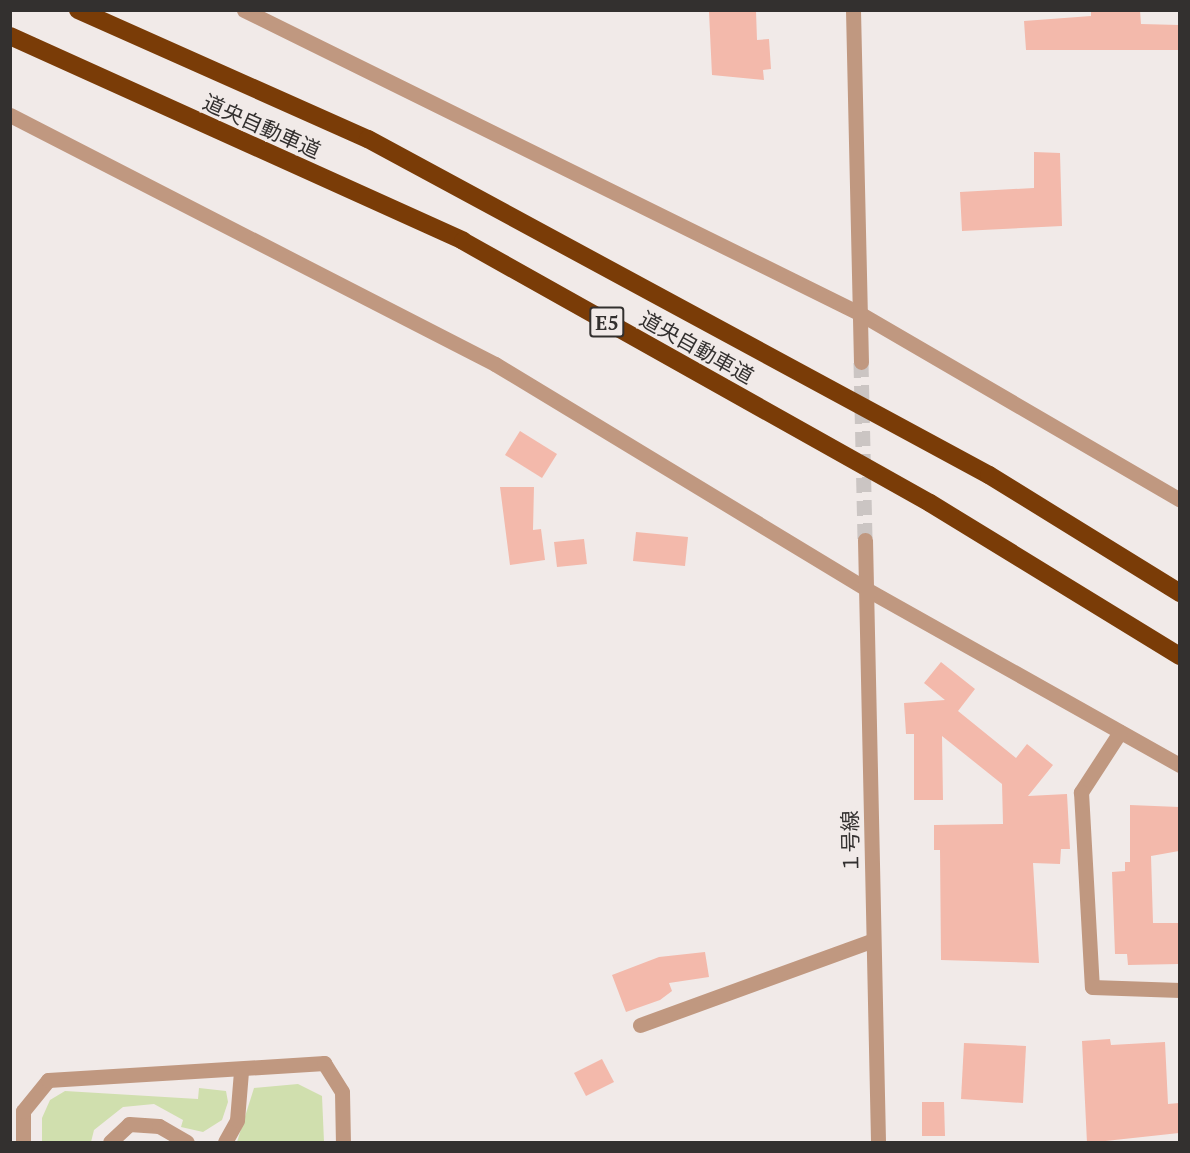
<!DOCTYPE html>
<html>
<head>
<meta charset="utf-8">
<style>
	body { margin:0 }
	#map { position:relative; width:1190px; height:1153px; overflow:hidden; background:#f1eae8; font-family:"PT Serif","Noto Sans JP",serif }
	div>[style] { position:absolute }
	.green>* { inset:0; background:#d0dfae }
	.building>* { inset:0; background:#f3b9ab }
	.tertiary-tunnel>* { height:15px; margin-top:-7.5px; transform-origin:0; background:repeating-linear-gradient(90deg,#cbc5c3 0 15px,transparent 0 23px) }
	.service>* { height:15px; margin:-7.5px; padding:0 7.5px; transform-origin:7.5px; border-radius:7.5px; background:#c09880 }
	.minor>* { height:15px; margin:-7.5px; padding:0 7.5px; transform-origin:7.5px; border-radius:7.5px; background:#c09880 }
	.tertiary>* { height:15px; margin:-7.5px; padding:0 7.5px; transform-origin:7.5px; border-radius:7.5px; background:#c09880 }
	.motorway>* { height:18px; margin:-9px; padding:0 9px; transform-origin:9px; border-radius:9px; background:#7a3c07 }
	span { translate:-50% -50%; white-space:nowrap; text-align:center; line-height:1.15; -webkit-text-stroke:5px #f1eae8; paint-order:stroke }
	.shield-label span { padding:2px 4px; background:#f1eae8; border:2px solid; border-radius:4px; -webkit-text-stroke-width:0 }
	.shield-label { font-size:20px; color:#33302f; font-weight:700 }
	.street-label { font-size:21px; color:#33302f }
	.frame { position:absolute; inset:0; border:12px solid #33302f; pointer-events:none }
</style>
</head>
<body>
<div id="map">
	<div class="green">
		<div style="clip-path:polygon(298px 1084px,322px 1096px,324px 1142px,237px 1142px,254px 1088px)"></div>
		<div style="clip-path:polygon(199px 1088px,226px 1091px,228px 1102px,222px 1120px,203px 1132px,181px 1127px,183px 1120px,154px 1104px,123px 1107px,94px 1130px,91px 1142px,42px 1142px,42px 1118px,50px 1100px,65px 1091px,198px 1099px)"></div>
	</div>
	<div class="building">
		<div style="clip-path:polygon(1091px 10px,1140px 10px,1141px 24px,1179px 25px,1179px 50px,1026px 50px,1024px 21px,1091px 16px)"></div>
		<div style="clip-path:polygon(756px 11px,757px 40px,769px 39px,771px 69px,763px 70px,764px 80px,712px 75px,709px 12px)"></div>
		<div style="clip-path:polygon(1034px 152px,1060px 153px,1062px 226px,962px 231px,960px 192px,1034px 188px)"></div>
		<div style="clip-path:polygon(520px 431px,557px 454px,542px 478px,505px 455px)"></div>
		<div style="clip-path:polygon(500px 487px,534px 487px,533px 530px,541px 529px,545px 560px,510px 565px)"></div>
		<div style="clip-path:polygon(636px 532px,688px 537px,685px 566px,633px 561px)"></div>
		<div style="clip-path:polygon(584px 539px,587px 564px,557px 567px,554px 542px)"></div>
		<div style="clip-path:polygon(941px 662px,975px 689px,958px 711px,1016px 758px,1027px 744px,1053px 765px,1028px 796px,1067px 794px,1070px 849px,1061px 849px,1060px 864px,1033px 863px,1039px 963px,941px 960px,940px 850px,934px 850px,934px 825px,1003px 824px,1002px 784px,942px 736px,943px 800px,914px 800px,914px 734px,906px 734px,904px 703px,945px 700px,924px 683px)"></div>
		<div style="clip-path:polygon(1130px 805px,1179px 807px,1179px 851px,1151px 856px,1153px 923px,1179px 923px,1179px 964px,1128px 965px,1127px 954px,1115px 954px,1112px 872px,1125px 871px,1125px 862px,1130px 862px)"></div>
		<div style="clip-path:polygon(705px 952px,709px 977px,669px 983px,672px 991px,660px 1000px,626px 1012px,612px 975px,659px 957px)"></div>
		<div style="clip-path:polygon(1110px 1039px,1111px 1045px,1165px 1042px,1168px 1104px,1179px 1103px,1179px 1133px,1087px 1143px,1082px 1041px)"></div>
		<div style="clip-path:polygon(964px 1043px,1026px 1046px,1023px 1103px,961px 1099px)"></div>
		<div style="clip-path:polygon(602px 1059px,614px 1082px,586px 1096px,574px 1073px)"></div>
		<div style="clip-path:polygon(922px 1102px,944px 1102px,945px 1136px,922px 1136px)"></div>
	</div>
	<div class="tertiary-tunnel">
		<div style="left:861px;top:362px;width:178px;rotate:88.7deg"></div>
	</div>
	<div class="service">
		<div style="left:23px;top:1142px;width:31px;rotate:-90deg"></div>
		<div style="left:23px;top:1111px;width:40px;rotate:-51deg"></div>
		<div style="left:48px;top:1080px;width:277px;rotate:-3.5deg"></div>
		<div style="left:324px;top:1063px;width:34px;rotate:58deg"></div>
		<div style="left:342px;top:1092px;width:50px;rotate:88.9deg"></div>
		<div style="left:110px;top:1142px;width:26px;rotate:-43deg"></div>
		<div style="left:129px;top:1124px;width:30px;rotate:4deg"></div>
		<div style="left:159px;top:1126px;width:32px;rotate:30deg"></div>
		<div style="left:225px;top:1142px;width:25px;rotate:-61deg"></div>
		<div style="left:237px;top:1120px;width:49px;rotate:-85.3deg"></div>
	</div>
	<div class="minor">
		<div style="left:244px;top:10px;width:686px;rotate:26.23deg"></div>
		<div style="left:859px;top:313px;width:371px;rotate:30.2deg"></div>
		<div style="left:10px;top:115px;width:545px;rotate:27.18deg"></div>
		<div style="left:495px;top:364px;width:434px;rotate:31.2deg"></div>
		<div style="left:866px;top:589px;width:360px;rotate:29.3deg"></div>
		<div style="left:1120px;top:732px;width:72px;rotate:123deg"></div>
		<div style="left:1081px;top:792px;width:195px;rotate:86.8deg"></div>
		<div style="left:1092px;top:987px;width:88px;rotate:2deg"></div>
		<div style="left:640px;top:1025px;width:248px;rotate:-20deg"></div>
	</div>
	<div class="tertiary">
		<div style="left:853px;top:10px;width:352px;rotate:88.7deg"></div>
		<div style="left:865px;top:540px;width:602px;rotate:88.76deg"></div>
	</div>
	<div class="motorway">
		<div style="left:78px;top:10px;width:317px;rotate:24deg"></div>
		<div style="left:368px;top:139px;width:706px;rotate:28.42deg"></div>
		<div style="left:989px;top:475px;width:225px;rotate:31.7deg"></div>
		<div style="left:10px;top:36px;width:497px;rotate:24.3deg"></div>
		<div style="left:463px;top:241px;width:535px;rotate:29.29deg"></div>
		<div style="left:930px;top:503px;width:293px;rotate:31.5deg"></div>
	</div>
	<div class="shield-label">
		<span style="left:607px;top:322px">E5</span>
	</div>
	<div class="street-label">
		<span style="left:262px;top:126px;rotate:24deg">道央自動車道</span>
		<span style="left:697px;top:347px;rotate:29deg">道央自動車道</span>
		<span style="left:850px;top:842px;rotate:-91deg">１号線</span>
	</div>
	<div class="frame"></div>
</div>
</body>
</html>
